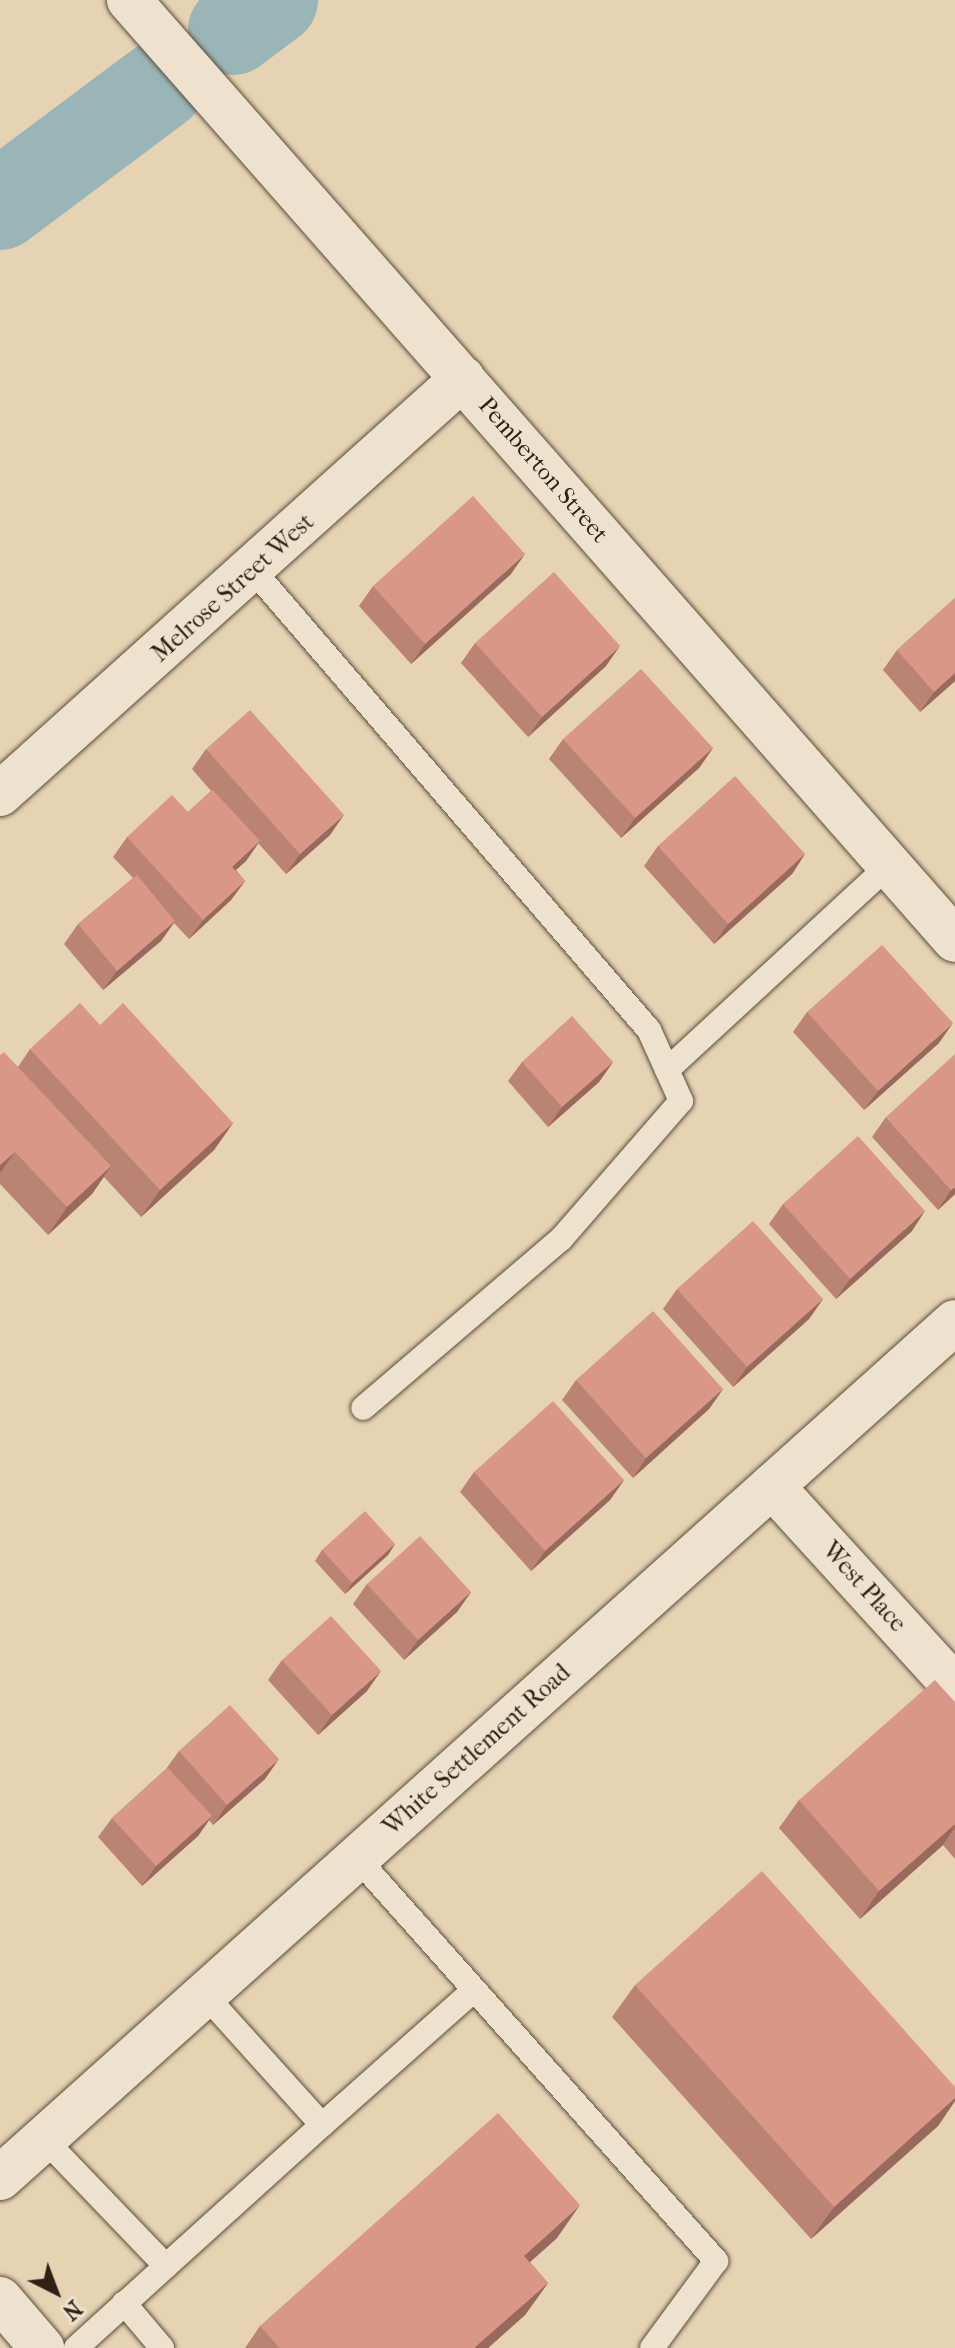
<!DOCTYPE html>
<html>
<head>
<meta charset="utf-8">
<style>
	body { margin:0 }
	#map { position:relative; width:955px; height:2348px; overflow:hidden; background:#e5d3b4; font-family:"IM FELL French Canon",serif }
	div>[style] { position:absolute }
	.river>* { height:90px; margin:-45px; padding:0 45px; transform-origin:45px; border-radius:45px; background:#9ab5b8 }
	.roads { filter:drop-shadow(0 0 2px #5d4e3c) drop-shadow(0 0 2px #5d4e3c) }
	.service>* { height:24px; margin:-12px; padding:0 12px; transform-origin:12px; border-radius:12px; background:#eee2ce }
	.minor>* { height:44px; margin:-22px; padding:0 22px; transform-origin:22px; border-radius:22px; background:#eee2ce }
	.tertiary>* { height:44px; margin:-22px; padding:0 22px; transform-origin:22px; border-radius:22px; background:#eee2ce }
	.secondary>* { height:44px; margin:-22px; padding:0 22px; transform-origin:22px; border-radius:22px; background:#eee2ce }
	.wall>* { inset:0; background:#bb8374 }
	.shaded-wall>* { inset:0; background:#986a5e }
	.building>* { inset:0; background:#d99887 }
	span { translate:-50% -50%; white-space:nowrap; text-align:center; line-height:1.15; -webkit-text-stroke:6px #eee2ce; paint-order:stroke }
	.street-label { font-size:24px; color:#302114 }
	.north { position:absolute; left:16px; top:2252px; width:80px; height:80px; -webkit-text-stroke:6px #eee2ce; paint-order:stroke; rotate:138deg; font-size:22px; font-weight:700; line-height:32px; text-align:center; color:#302114 }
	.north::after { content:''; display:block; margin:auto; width:28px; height:36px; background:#302114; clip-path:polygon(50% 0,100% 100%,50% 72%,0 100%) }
</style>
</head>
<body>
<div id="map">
	<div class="river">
		<div style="left:233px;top:30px;width:50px;rotate:-36.9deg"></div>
		<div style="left:0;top:205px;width:199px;rotate:-36.8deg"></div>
	</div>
	<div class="roads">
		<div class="service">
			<div style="left:253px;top:570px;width:607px;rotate:49.28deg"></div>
			<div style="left:649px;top:1030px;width:78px;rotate:65.7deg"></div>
			<div style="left:681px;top:1101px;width:183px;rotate:131deg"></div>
			<div style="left:561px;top:1239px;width:260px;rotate:139.5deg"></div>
			<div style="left:667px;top:1070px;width:302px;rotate:-42.7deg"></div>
			<div style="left:357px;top:1858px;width:540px;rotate:48.3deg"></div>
			<div style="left:716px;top:2261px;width:108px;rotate:126.3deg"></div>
			<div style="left:205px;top:1995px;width:175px;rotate:48deg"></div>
			<div style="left:322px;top:2125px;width:203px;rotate:-41.6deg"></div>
			<div style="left:44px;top:2139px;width:176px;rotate:46.2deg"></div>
			<div style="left:166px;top:2266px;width:210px;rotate:-42.1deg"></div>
			<div style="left:124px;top:2303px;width:59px;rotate:49.8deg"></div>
			<div style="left:76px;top:2348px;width:122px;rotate:-42.3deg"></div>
		</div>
		<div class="minor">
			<div style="left:129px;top:0;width:1251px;rotate:48.69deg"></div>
			<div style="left:0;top:794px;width:622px;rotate:-41.94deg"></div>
			<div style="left:772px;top:1486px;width:272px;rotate:47.7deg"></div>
		</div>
		<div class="tertiary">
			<div style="left:0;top:2299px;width:65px;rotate:49.4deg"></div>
		</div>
		<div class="secondary">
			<div style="left:0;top:2178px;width:1282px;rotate:-41.87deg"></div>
		</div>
	</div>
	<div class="wall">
		<div style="clip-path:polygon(511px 574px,411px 664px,359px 606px,373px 586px)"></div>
		<div style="clip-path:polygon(955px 598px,955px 681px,920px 712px,883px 670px,897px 650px)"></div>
		<div style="clip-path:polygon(475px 643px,606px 666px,528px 737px,461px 663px)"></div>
		<div style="clip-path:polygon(563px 739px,713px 748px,699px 768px,621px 838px,549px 759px)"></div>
		<div style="clip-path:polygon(206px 749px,330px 835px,286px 874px,258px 843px,246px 861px,236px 870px,245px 881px,231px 900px,189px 939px,174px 923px,161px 941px,103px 990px,64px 944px,78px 924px,133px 878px,113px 857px,127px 837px,188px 812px,211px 791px,192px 769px)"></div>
		<div style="clip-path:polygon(658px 846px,805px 854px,792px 874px,714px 944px,644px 866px)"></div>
		<div style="clip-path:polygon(807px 1012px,939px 1043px,864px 1110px,793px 1032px)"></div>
		<div style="clip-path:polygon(100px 1025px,233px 1123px,214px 1150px,141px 1217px,104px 1177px,92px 1194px,48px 1235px,0 1184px,0 1055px,18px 1067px,30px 1049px)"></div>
		<div style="clip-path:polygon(522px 1062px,613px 1062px,599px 1082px,548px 1127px,508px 1081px)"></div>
		<div style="clip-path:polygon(886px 1117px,955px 1194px,938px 1210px,872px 1137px)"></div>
		<div style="clip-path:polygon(783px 1204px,912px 1231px,836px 1299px,769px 1224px)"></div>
		<div style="clip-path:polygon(677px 1289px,823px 1299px,809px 1319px,733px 1387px,663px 1309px)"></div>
		<div style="clip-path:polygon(576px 1380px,723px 1389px,709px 1409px,633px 1478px,562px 1400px)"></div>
		<div style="clip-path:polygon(474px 1472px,624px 1480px,610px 1500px,531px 1571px,460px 1492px)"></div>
		<div style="clip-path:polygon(395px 1544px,388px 1555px,345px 1594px,315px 1561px,322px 1550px)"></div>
		<div style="clip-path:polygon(367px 1584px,471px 1592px,457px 1612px,404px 1660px,353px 1604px)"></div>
		<div style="clip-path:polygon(282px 1660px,367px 1691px,318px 1735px,268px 1680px)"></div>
		<div style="clip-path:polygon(955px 1702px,955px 1859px,943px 1845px,860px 1919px,779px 1828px,799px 1800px)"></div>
		<div style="clip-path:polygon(179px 1751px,265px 1779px,213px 1825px,209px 1820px,198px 1836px,142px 1886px,98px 1837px,112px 1818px,166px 1769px)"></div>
		<div style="clip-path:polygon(635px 1985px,955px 2087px,955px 2101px,938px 2126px,811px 2239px,612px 2017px)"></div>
		<div style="clip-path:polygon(557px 2238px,530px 2262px,548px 2283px,525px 2315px,488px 2348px,245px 2348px,260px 2326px)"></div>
	</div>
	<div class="shaded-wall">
		<div style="clip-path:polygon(525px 554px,511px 574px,411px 664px,425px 644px)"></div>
		<div style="clip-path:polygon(620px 646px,606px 666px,528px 737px,542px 717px)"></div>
		<div style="clip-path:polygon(955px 673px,955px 681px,920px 712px,934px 692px)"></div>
		<div style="clip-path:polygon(713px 748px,699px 768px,621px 838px,635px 818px)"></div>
		<div style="clip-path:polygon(344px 815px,330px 835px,286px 874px,300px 854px)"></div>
		<div style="clip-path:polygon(260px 841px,246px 861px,218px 886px,232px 867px)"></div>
		<div style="clip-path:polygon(805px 854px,792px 874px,714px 944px,728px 924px)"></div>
		<div style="clip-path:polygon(245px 881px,231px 900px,189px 939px,203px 920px)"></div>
		<div style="clip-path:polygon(175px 921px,161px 941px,103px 990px,117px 971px)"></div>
		<div style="clip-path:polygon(953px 1023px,939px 1043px,864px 1110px,878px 1091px)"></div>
		<div style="clip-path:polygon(613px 1062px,599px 1082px,548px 1127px,562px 1107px)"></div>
		<div style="clip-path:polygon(233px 1123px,214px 1150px,141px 1217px,160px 1190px)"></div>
		<div style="clip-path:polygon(15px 1152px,0 1173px,0 1165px)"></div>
		<div style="clip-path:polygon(111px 1166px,92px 1194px,48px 1235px,67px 1207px)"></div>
		<div style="clip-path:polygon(955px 1187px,955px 1194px,938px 1210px,951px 1190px)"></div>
		<div style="clip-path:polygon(925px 1211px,912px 1231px,836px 1299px,850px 1279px)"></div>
		<div style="clip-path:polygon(823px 1299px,809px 1319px,733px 1387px,747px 1367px)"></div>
		<div style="clip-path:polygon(723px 1389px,709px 1409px,633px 1478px,646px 1458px)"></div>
		<div style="clip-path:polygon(624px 1480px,610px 1500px,531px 1571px,545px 1551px)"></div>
		<div style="clip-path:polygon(395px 1544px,388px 1555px,345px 1594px,352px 1583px)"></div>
		<div style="clip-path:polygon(471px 1592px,457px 1612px,404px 1660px,418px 1640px)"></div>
		<div style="clip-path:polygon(381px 1671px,367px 1691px,318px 1735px,332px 1715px)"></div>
		<div style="clip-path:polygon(279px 1759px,265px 1779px,213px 1825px,227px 1805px)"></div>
		<div style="clip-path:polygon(212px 1816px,198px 1836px,142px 1886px,156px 1866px)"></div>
		<div style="clip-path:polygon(955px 1824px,955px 1827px,943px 1845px,860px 1919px,879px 1891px)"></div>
		<div style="clip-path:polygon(955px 2098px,955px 2101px,938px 2126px,811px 2239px,834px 2207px)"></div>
		<div style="clip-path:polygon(580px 2205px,557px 2238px,501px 2288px,524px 2256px)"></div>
		<div style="clip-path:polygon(548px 2283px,525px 2315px,488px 2348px,474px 2348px)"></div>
	</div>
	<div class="building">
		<div style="clip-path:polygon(473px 496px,525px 554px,425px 644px,373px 586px)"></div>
		<div style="clip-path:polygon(554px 572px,620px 646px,542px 717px,475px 643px)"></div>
		<div style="clip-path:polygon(955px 598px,955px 673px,934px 692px,897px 650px)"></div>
		<div style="clip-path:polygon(641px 669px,713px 748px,635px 818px,563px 739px)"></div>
		<div style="clip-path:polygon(250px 710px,344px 815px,300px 854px,206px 749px)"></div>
		<div style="clip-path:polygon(735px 776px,805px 854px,728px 924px,658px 846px)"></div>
		<div style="clip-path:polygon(213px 790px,260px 841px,232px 867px,245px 881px,203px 920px,127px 837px,172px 795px,188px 812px)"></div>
		<div style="clip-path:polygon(137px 875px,175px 921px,117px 971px,78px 924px)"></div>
		<div style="clip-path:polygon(882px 945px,953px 1023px,878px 1091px,807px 1012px)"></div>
		<div style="clip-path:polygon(80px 1003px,100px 1025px,123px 1003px,233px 1123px,160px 1190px,30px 1049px)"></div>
		<div style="clip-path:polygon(572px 1016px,613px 1062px,562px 1107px,522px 1062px)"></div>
		<div style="clip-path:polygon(4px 1052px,111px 1166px,67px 1207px,15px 1152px,0 1165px,0 1055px)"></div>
		<div style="clip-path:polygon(955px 1054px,955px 1187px,951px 1190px,886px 1117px)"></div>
		<div style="clip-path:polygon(858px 1136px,925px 1211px,850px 1279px,783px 1204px)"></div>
		<div style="clip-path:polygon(753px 1221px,823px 1299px,747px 1367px,677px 1289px)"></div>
		<div style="clip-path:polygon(653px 1311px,723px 1389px,646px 1458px,576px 1380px)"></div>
		<div style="clip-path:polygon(553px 1401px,624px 1480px,545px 1551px,474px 1472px)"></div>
		<div style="clip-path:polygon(365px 1511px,395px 1544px,352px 1583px,322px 1550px)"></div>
		<div style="clip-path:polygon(420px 1536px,471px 1592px,418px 1640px,367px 1584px)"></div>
		<div style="clip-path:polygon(331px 1616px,381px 1671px,332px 1715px,282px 1660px)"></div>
		<div style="clip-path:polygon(935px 1680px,955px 1702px,955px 1824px,879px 1891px,799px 1800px)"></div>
		<div style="clip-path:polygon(230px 1705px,279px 1759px,227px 1805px,179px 1751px)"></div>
		<div style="clip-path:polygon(168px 1768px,212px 1816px,156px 1866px,112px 1818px)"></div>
		<div style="clip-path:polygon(762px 1871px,955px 2087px,955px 2098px,834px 2207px,635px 1985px)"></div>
		<div style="clip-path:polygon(498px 2113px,580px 2205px,524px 2256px,548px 2283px,474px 2348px,280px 2348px,260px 2326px)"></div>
	</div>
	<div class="street-label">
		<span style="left:543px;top:470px;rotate:49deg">Pemberton Street</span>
		<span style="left:233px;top:588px;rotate:-42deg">Melrose Street West</span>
		<span style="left:864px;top:1587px;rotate:48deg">West Place</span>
		<span style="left:477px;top:1750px;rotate:-42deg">White Settlement Road</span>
	</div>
	<div class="north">N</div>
</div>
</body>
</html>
